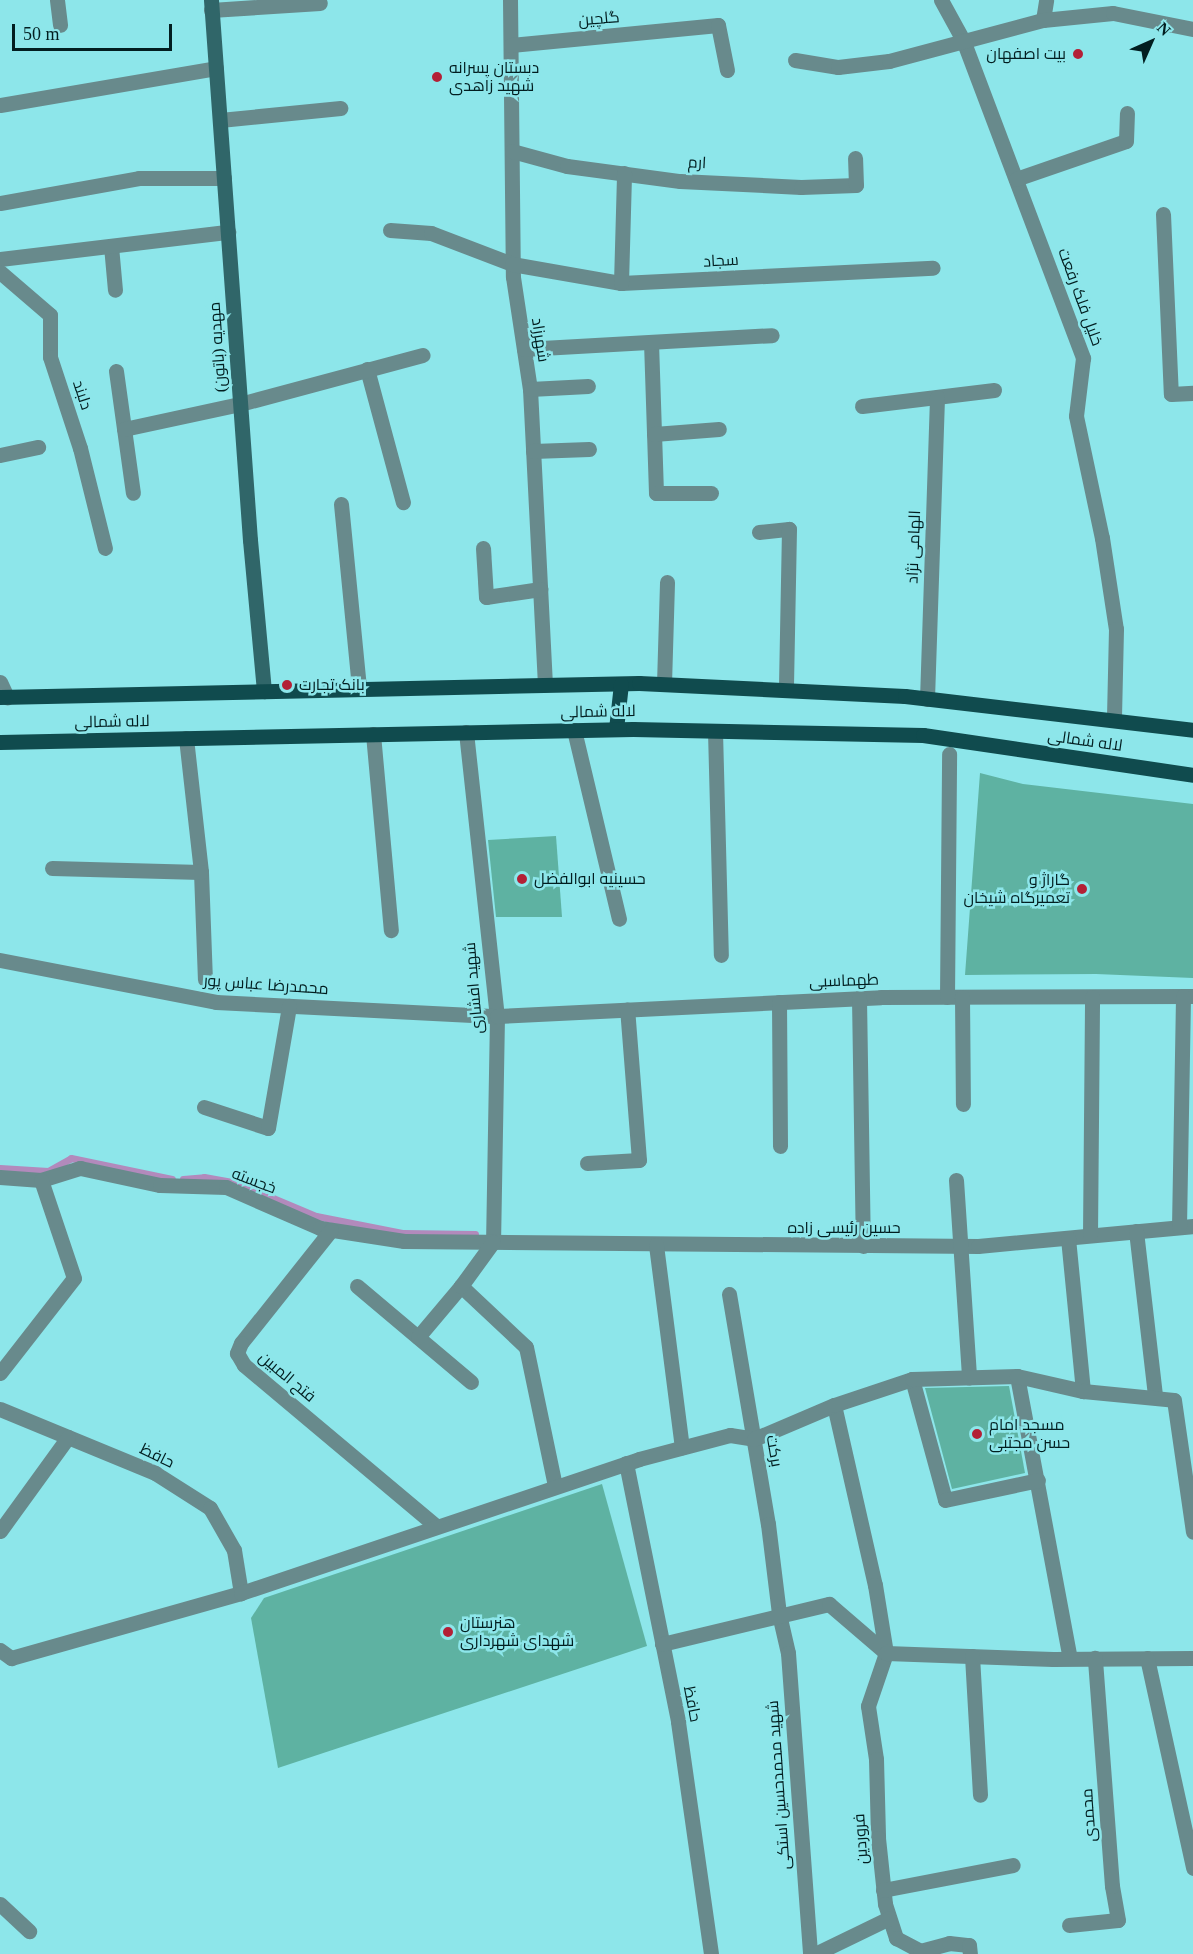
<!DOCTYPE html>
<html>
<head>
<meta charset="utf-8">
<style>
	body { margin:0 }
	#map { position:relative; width:1193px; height:1954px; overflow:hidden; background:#8de6ea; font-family:"Times New Roman",Cairo,serif }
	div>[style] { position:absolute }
	.stream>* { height:7px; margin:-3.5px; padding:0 3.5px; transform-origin:3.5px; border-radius:3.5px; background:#b28abc }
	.building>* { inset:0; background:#5eb2a2 }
	.street>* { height:15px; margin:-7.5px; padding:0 7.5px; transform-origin:7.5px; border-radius:7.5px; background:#688a8c }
	.secondary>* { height:15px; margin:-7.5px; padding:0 7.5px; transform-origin:7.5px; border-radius:7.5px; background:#306669 }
	.primary>* { height:15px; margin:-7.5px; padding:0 7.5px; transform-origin:7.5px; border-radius:7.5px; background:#104b4e }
	.dots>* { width:16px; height:16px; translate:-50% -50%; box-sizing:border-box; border:3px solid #8de6ea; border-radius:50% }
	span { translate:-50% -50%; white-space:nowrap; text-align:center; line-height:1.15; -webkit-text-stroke:5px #8de6ea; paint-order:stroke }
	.street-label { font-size:16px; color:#021e20 }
	.poi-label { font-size:16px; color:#021e20 }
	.right { translate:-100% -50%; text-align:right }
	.left { translate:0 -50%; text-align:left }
	.north { position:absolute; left:1121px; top:12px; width:60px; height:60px; -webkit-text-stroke:4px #8de6ea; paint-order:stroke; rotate:45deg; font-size:16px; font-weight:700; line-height:24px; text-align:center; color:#021e20 }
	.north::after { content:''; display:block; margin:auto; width:21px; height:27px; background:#021e20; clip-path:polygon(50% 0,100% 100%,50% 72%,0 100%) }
	.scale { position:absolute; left:12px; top:24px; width:160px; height:27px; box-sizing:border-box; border:3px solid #021e20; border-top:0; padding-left:8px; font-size:18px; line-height:21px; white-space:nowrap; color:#021e20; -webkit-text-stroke:4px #8de6ea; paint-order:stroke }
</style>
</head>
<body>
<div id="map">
	<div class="stream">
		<div style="left:0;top:1168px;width:48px;rotate:3.6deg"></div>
		<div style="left:48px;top:1171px;width:26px;rotate:-29deg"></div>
		<div style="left:71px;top:1158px;width:103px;rotate:11.7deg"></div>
		<div style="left:183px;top:1179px;width:21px;rotate:-5deg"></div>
		<div style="left:204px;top:1177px;width:34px;rotate:10deg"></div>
		<div style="left:237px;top:1183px;width:86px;rotate:22.7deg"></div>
		<div style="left:316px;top:1216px;width:89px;rotate:11.1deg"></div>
		<div style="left:403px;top:1233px;width:72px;rotate:0.8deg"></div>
	</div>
	<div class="building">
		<div style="clip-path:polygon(980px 773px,1023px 784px,1193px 804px,1193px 978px,1096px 974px,965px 975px)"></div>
		<div style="clip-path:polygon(556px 836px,562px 917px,496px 917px,488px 840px)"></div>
		<div style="clip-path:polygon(1009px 1386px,1025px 1473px,952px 1489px,925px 1388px)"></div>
		<div style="clip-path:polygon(602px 1484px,647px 1646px,278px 1768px,251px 1618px,264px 1598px)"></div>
	</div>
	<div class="street">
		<div style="left:57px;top:0;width:25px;rotate:83deg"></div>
		<div style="left:510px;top:0;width:277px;rotate:89.4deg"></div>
		<div style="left:513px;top:277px;width:113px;rotate:81.4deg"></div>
		<div style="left:530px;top:389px;width:296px;rotate:87.1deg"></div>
		<div style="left:941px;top:0;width:46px;rotate:61.2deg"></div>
		<div style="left:963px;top:40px;width:340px;rotate:69.3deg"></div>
		<div style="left:1083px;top:358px;width:58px;rotate:96.9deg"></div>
		<div style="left:1076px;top:416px;width:125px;rotate:78deg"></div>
		<div style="left:1102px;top:538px;width:92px;rotate:81.3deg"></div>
		<div style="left:1116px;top:629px;width:91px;rotate:91.3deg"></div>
		<div style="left:211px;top:10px;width:109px;rotate:-3.7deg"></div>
		<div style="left:1043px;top:20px;width:20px;rotate:-81deg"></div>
		<div style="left:511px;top:45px;width:208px;rotate:-5.5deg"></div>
		<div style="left:718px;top:25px;width:46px;rotate:78.7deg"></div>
		<div style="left:795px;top:60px;width:44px;rotate:9.2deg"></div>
		<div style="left:838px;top:67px;width:51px;rotate:-6.7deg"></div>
		<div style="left:889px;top:61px;width:159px;rotate:-14.9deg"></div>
		<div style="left:1043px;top:20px;width:70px;rotate:-5.7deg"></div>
		<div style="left:1113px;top:13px;width:82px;rotate:11.3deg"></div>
		<div style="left:0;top:105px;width:219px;rotate:-9.7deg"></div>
		<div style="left:220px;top:120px;width:121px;rotate:-5.7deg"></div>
		<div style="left:512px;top:151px;width:57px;rotate:15.3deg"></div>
		<div style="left:567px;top:166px;width:114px;rotate:7.6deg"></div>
		<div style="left:680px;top:181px;width:121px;rotate:2.8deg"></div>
		<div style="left:801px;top:187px;width:55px;rotate:-2.1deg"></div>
		<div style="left:856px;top:185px;width:27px;rotate:-92deg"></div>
		<div style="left:1016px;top:179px;width:116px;rotate:-19.1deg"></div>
		<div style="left:1126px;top:141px;width:28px;rotate:-88deg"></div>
		<div style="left:0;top:203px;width:141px;rotate:-10.2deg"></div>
		<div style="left:139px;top:178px;width:85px"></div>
		<div style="left:1163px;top:214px;width:180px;rotate:87.5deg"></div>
		<div style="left:1171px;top:394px;width:22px;rotate:-3deg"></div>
		<div style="left:390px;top:230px;width:41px;rotate:4.2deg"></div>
		<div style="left:431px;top:233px;width:87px;rotate:20.9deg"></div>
		<div style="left:512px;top:264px;width:111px;rotate:9.9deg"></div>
		<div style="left:621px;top:283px;width:312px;rotate:-2.8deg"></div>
		<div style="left:111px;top:246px;width:44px;rotate:84.8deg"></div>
		<div style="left:0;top:259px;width:230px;rotate:-6.8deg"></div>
		<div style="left:0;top:272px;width:66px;rotate:40.7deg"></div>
		<div style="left:50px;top:315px;width:42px;rotate:90deg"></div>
		<div style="left:50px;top:357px;width:96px;rotate:71.8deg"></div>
		<div style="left:80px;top:448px;width:103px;rotate:76deg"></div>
		<div style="left:621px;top:283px;width:110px;rotate:-88.4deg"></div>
		<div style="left:651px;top:342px;width:151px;rotate:88.1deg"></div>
		<div style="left:656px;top:493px;width:55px"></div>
		<div style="left:524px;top:349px;width:248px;rotate:-3.2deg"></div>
		<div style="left:367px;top:369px;width:138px;rotate:74.9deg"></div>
		<div style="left:116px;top:371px;width:123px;rotate:82.1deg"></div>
		<div style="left:530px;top:389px;width:58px;rotate:-3deg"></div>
		<div style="left:862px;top:406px;width:133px;rotate:-6.9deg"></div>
		<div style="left:124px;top:429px;width:119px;rotate:-12.2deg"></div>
		<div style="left:240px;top:404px;width:189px;rotate:-15deg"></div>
		<div style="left:654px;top:434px;width:65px;rotate:-4.4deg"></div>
		<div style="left:533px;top:451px;width:56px;rotate:-2deg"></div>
		<div style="left:0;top:455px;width:39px;rotate:-12deg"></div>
		<div style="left:341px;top:504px;width:186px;rotate:84.4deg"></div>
		<div style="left:759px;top:532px;width:30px;rotate:-6deg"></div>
		<div style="left:789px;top:529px;width:161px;rotate:91.1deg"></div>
		<div style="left:483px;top:548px;width:49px;rotate:86.5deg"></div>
		<div style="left:486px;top:597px;width:55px;rotate:-8.4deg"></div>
		<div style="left:0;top:682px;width:17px;rotate:65deg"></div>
		<div style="left:664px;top:684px;width:102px;rotate:-88.3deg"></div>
		<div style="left:927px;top:699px;width:302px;rotate:-88.1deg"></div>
		<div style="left:574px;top:730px;width:194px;rotate:76.6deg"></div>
		<div style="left:715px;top:731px;width:224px;rotate:88.5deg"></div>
		<div style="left:466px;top:732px;width:286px;rotate:83.8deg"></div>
		<div style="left:497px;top:1016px;width:226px;rotate:91deg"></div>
		<div style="left:373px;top:734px;width:197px;rotate:84.8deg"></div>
		<div style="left:186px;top:738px;width:135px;rotate:83.6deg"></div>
		<div style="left:201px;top:872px;width:107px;rotate:87.9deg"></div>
		<div style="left:52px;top:868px;width:149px;rotate:1.5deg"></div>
		<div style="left:0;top:960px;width:220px;rotate:11deg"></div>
		<div style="left:216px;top:1002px;width:281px;rotate:2.9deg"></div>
		<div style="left:497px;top:1016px;width:384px;rotate:-2.8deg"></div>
		<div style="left:881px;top:997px;width:312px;rotate:-0.2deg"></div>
		<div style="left:947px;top:997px;width:243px;rotate:-89.5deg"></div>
		<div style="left:962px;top:997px;width:107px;rotate:89.5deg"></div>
		<div style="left:859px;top:998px;width:248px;rotate:89.1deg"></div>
		<div style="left:779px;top:1002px;width:144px;rotate:89.6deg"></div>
		<div style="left:204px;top:1107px;width:67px;rotate:18.2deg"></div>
		<div style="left:268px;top:1128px;width:124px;rotate:-80.2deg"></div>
		<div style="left:587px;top:1163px;width:52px;rotate:-3.3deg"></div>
		<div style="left:639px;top:1160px;width:151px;rotate:-94.5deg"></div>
		<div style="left:0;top:1177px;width:41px;rotate:4.2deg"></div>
		<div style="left:41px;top:1180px;width:41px;rotate:-17.1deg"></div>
		<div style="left:80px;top:1168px;width:82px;rotate:12deg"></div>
		<div style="left:160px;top:1185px;width:66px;rotate:1.7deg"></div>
		<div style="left:226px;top:1187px;width:103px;rotate:23.6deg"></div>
		<div style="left:320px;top:1228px;width:85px;rotate:8.8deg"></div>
		<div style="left:404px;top:1241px;width:574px;rotate:0.5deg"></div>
		<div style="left:978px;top:1246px;width:216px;rotate:-5.3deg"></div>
		<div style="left:956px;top:1180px;width:198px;rotate:86.2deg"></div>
		<div style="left:1179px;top:1227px;width:231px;rotate:-89deg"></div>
		<div style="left:331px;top:1230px;width:144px;rotate:128.5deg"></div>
		<div style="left:241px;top:1343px;width:11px;rotate:112deg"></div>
		<div style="left:237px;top:1353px;width:14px;rotate:60deg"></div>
		<div style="left:244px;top:1365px;width:251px;rotate:40deg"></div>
		<div style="left:1136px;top:1231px;width:166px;rotate:83.4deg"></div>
		<div style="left:1090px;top:1235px;width:238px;rotate:-89.5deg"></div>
		<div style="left:1068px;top:1238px;width:154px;rotate:84.4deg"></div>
		<div style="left:656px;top:1245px;width:204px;rotate:82.7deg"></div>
		<div style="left:357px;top:1286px;width:149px;rotate:40.1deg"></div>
		<div style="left:461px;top:1286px;width:89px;rotate:43.2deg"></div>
		<div style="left:526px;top:1347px;width:142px;rotate:78.2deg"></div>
		<div style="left:729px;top:1294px;width:233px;rotate:80.4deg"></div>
		<div style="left:768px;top:1524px;width:91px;rotate:83deg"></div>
		<div style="left:779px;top:1614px;width:40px;rotate:77deg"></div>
		<div style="left:788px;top:1653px;width:302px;rotate:85.8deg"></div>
		<div style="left:418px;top:1337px;width:67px;rotate:-49.9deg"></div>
		<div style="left:461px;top:1286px;width:54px;rotate:-54deg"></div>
		<div style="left:0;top:1373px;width:120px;rotate:-52.1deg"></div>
		<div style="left:74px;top:1278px;width:103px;rotate:-108.6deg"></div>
		<div style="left:1017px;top:1376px;width:287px;rotate:79.4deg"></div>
		<div style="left:912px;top:1379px;width:125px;rotate:74.7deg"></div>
		<div style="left:945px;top:1500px;width:95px;rotate:-12.1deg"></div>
		<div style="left:834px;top:1405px;width:185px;rotate:77.2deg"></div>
		<div style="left:875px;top:1585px;width:69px;rotate:80.8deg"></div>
		<div style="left:886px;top:1653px;width:56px;rotate:108.8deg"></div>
		<div style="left:868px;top:1706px;width:54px;rotate:81.4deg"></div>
		<div style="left:876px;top:1759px;width:79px;rotate:88.5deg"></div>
		<div style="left:878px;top:1838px;width:66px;rotate:83.9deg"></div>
		<div style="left:885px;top:1904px;width:36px;rotate:72deg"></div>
		<div style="left:896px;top:1938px;width:27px;rotate:28deg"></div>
		<div style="left:920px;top:1951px;width:30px;rotate:-15deg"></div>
		<div style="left:949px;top:1943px;width:20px;rotate:6deg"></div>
		<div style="left:969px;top:1945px;width:9px;rotate:84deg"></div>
		<div style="left:0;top:1409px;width:168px;rotate:22.4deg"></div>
		<div style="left:155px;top:1473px;width:65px;rotate:32.5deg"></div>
		<div style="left:210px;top:1508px;width:48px;rotate:60.3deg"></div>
		<div style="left:234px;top:1550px;width:44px;rotate:80.8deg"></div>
		<div style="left:626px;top:1463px;width:264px;rotate:78.6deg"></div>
		<div style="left:678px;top:1722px;width:234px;rotate:81.9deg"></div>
		<div style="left:0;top:1531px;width:116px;rotate:-54.1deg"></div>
		<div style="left:662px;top:1644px;width:172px;rotate:-13.5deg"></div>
		<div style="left:829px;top:1604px;width:75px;rotate:40.7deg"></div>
		<div style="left:886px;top:1653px;width:167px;rotate:2.1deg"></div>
		<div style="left:1053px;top:1659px;width:140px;rotate:-0.4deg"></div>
		<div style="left:0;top:1650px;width:14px;rotate:36deg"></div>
		<div style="left:11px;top:1658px;width:239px;rotate:-15.8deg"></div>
		<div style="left:241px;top:1593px;width:420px;rotate:-18.6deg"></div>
		<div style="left:639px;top:1459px;width:94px;rotate:-14.8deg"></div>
		<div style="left:730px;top:1435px;width:24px;rotate:9deg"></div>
		<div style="left:754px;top:1439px;width:87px;rotate:-23deg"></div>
		<div style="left:834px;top:1405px;width:82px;rotate:-18.4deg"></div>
		<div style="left:912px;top:1379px;width:105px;rotate:-1.6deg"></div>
		<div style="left:1017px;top:1376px;width:68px;rotate:12.8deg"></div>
		<div style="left:1083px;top:1391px;width:91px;rotate:5.6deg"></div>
		<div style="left:1174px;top:1400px;width:133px;rotate:81.8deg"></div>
		<div style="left:972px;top:1656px;width:139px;rotate:86.7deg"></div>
		<div style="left:1147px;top:1658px;width:215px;rotate:77.6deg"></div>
		<div style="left:883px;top:1890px;width:132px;rotate:-10.9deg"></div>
		<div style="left:0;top:1904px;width:40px;rotate:43deg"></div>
		<div style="left:1069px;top:1925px;width:49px;rotate:-5.8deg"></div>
		<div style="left:1118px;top:1920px;width:35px;rotate:-100deg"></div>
		<div style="left:1112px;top:1886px;width:229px;rotate:-94.3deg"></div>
		<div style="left:815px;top:1954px;width:82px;rotate:-25.9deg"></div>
	</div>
	<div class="secondary">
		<div style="left:211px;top:0;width:541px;rotate:85.87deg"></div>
		<div style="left:250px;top:540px;width:152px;rotate:84.7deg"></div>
	</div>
	<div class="primary">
		<div style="left:0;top:697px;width:639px;rotate:-1.26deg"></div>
		<div style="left:639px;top:683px;width:266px;rotate:2.8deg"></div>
		<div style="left:905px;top:696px;width:290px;rotate:6.7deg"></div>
		<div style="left:616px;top:729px;width:45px;rotate:-83.7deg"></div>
		<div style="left:0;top:742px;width:633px;rotate:-1.18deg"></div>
		<div style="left:633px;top:729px;width:290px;rotate:1.2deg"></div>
		<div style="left:923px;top:735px;width:273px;rotate:8.4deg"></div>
	</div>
	<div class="dots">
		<div style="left:1078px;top:54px;background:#b32036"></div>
		<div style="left:437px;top:77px;background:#b32036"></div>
		<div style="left:287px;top:685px;background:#b32036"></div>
		<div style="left:522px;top:879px;background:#b32036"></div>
		<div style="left:1082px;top:889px;background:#b32036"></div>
		<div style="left:977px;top:1434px;background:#b32036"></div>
		<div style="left:448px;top:1632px;background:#b32036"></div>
	</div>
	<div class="street-label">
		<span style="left:599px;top:19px;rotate:-5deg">گلچین</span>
		<span style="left:697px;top:163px;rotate:3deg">ارم</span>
		<span style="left:721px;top:261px;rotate:-3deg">سجاد</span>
		<span style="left:1080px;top:297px;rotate:70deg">خلیل فلک رفعت</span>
		<span style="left:540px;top:340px;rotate:81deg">شهرزاد</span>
		<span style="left:218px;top:347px;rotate:-94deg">مهدیه (باتون)</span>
		<span style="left:82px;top:395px;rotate:72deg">دلبند</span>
		<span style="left:914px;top:547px;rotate:-88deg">الهامی نژاد</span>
		<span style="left:598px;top:712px;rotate:-1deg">لاله شمالی</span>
		<span style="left:112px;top:722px;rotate:-1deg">لاله شمالی</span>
		<span style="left:1085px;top:741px;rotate:8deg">لاله شمالی</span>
		<span style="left:844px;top:981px;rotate:-2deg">طهماسبی</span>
		<span style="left:266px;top:985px;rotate:4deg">محمدرضا عباس پور</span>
		<span style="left:474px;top:988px;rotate:-95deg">شهید افشاری</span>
		<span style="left:254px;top:1181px;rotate:21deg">خجسته</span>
		<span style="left:844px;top:1228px">حسین رئیسی زاده</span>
		<span style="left:287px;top:1377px;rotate:40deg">فتح المبین</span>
		<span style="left:774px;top:1451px;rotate:80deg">برکت</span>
		<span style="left:157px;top:1456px;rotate:26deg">حافظ</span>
		<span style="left:692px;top:1704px;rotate:79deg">حافظ</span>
		<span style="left:779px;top:1785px;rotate:-94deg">شهید محمدحسین استکی</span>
		<span style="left:1089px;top:1815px;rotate:-94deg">محمدی</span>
		<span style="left:861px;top:1839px;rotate:-94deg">فروردین</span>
	</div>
	<div class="poi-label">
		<span class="right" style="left:1066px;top:54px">بيت اصفهان</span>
		<span class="left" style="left:449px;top:77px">دبستان پسرانه<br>شهید زاهدی</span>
		<span class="left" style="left:299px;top:685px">بانک تجارت</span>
		<span class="left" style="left:534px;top:879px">حسینیه ابوالفضل</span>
		<span class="right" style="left:1070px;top:889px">گاراژ و<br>تعمیرگاه شیخان</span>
		<span class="left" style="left:989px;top:1434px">مسجد امام<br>حسن مجتبی</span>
		<span class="left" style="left:460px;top:1632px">هنرستان<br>شهدای شهرداری</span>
	</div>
	<div class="north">N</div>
	<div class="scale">50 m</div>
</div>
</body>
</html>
